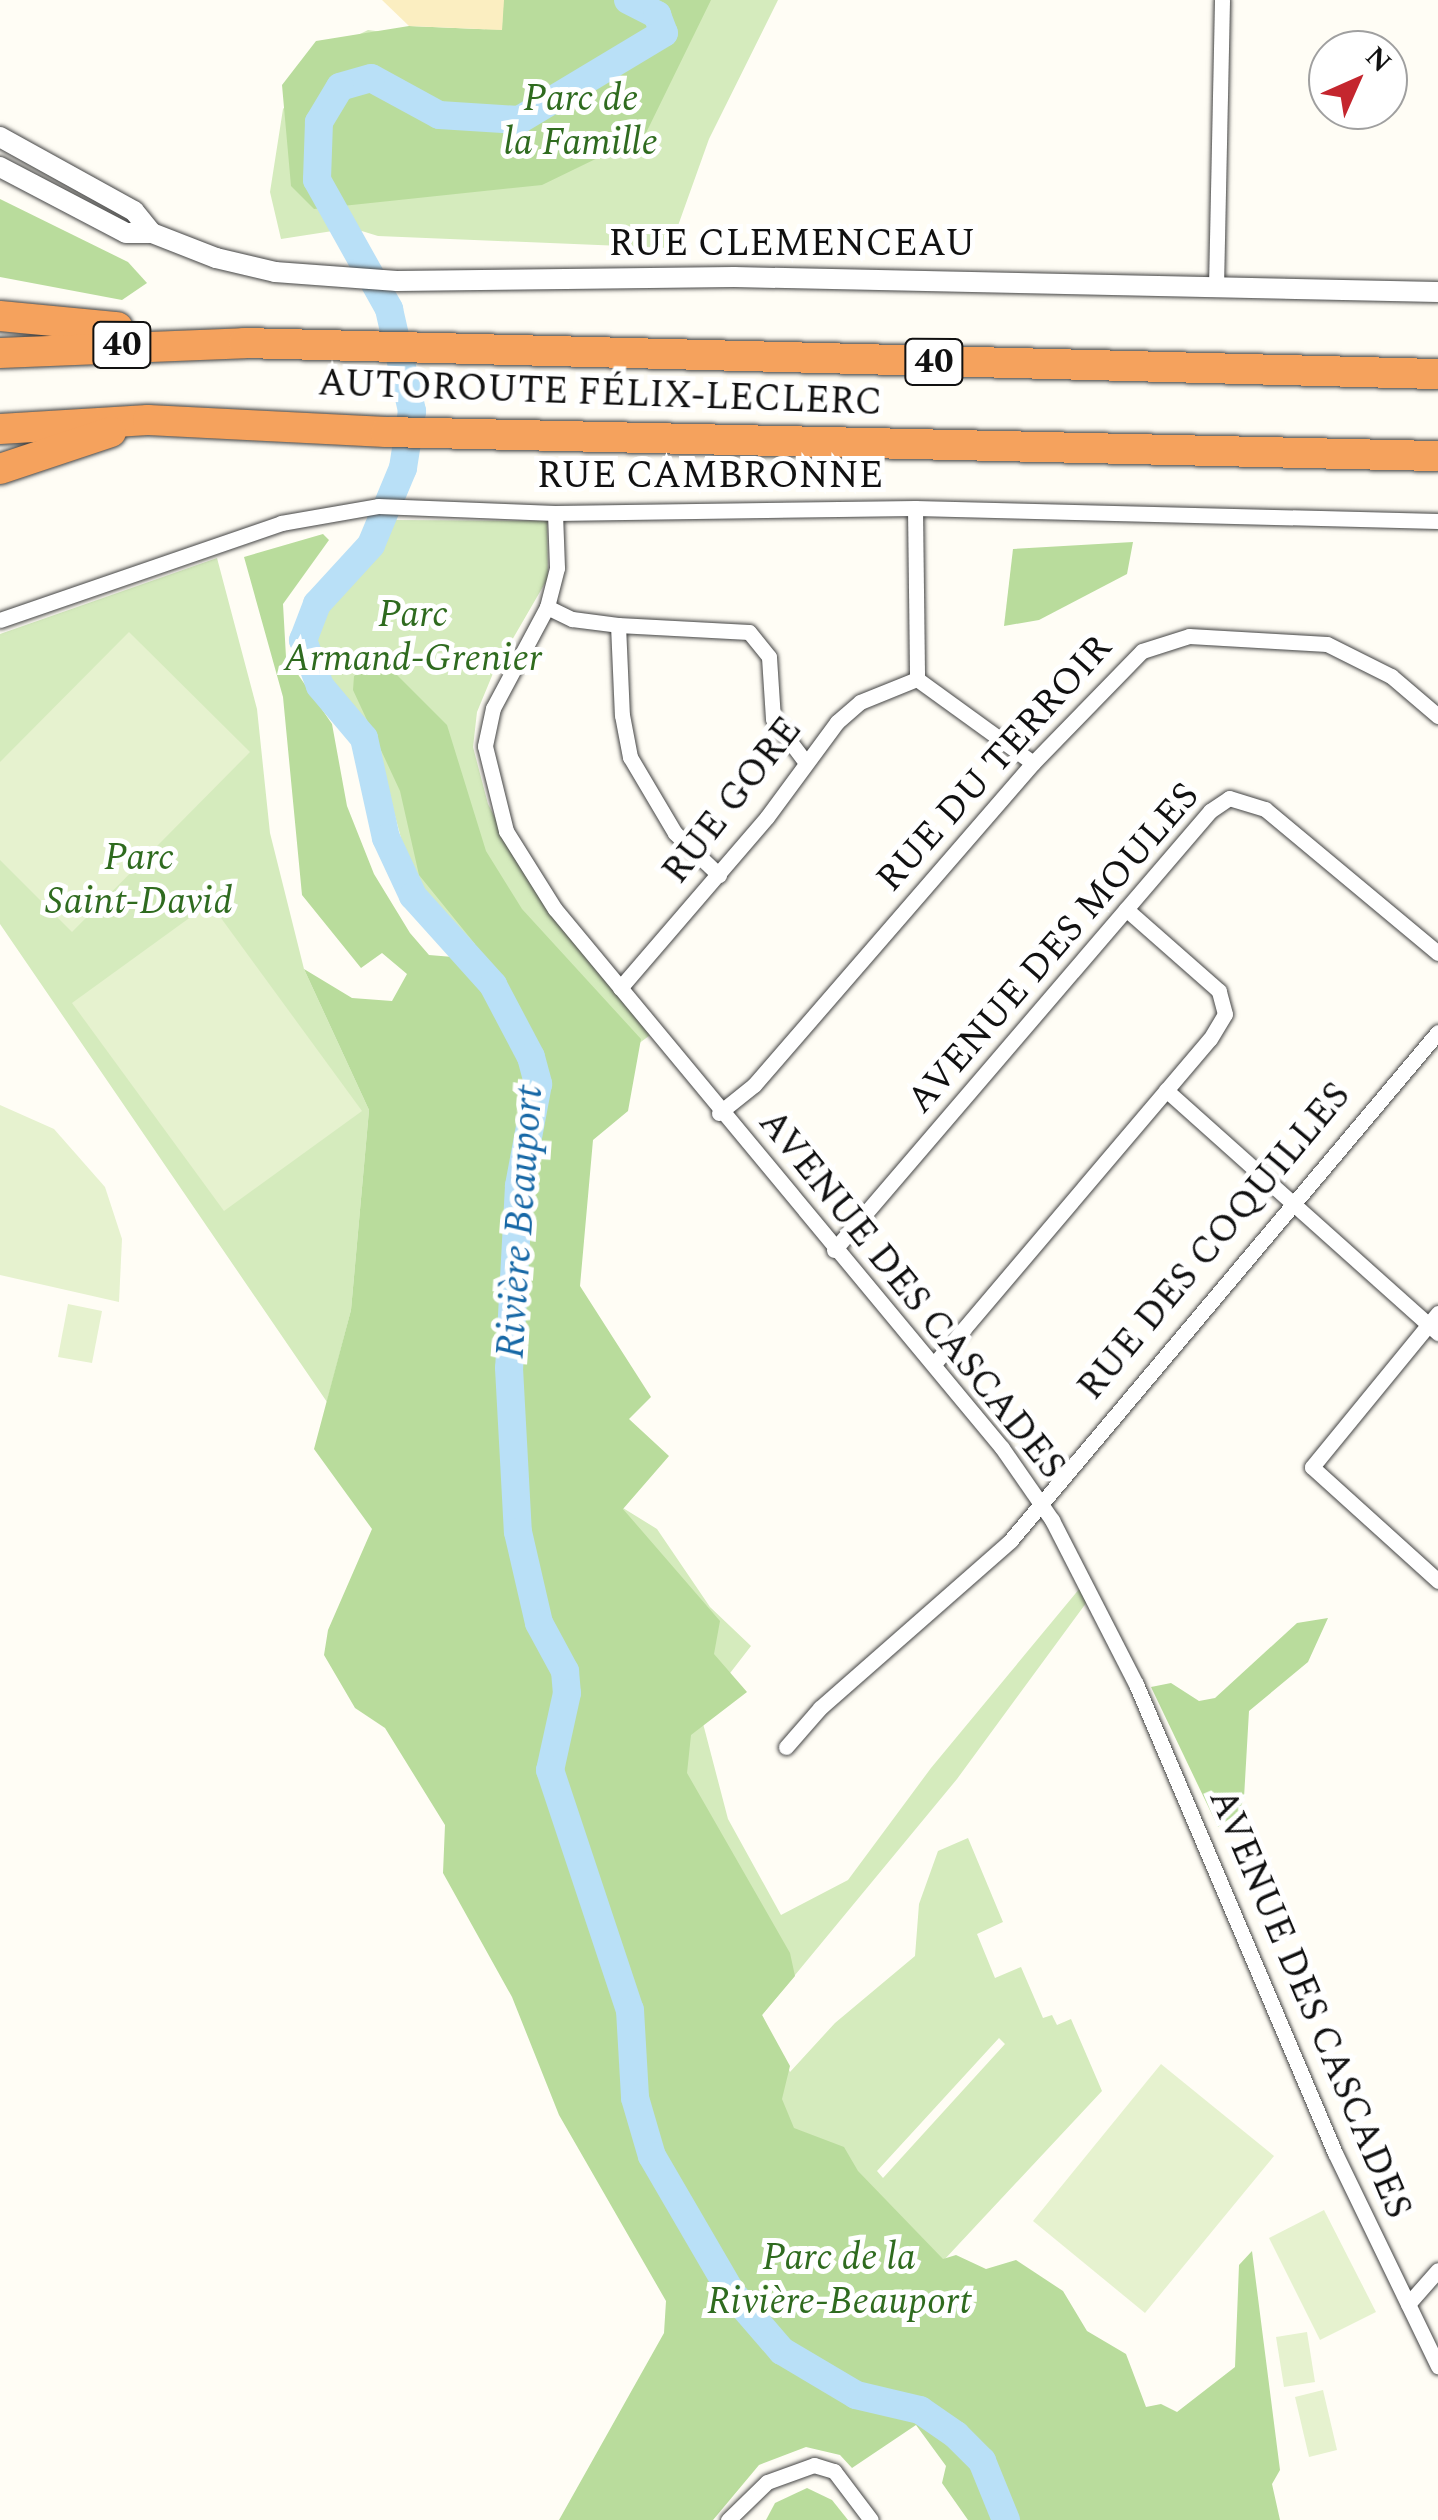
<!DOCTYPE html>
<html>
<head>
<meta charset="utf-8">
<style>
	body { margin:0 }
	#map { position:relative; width:1438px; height:2520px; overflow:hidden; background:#fffdf5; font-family:Spectral,serif }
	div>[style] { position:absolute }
	.green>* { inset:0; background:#d5ebbd }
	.forest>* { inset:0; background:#b9dc9c }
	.sand>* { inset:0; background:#fbeec1 }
	.pitch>* { inset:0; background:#e6f2cf }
	.river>* { height:28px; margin:-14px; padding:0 14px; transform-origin:14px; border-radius:14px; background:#b9e0f7 }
	.roads { filter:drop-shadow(0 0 2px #444) drop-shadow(0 0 2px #444) }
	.minor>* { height:15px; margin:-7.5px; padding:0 7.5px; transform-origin:7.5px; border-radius:7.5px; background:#fff }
	.tertiary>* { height:20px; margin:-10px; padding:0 10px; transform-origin:10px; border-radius:10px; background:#fff }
	.motorway>* { height:30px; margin:-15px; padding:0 15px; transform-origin:15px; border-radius:15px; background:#f5a25d }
	span { translate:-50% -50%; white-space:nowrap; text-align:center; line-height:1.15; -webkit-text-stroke:10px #fff; paint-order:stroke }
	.shield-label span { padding:2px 8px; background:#fff; border:2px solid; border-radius:8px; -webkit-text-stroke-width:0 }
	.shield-label { font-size:35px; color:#111; font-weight:700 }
	.park-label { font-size:38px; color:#2f6b1f; font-style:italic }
	.street-label { font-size:38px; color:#111 }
	.water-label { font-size:40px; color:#1768a6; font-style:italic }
	.north { position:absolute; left:1308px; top:30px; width:100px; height:100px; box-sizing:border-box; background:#fff; border:2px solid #a0a0a0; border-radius:50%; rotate:45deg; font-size:28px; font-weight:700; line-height:40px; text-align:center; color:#111 }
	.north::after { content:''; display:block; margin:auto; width:35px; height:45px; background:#c4262e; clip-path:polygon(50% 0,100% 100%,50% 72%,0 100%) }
</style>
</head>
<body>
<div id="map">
	<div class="green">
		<div style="clip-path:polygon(503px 0,778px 0,709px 139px,670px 248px,378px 236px,352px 228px,281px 239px,270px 192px,283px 109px,328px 50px,368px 30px,476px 44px)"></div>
		<div style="clip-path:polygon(394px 520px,547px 521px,548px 578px,494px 671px,477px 712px,473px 747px,488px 804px,516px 858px,653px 1033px,600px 1072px,493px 978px,415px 890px,373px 734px,321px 665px,315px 628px,332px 594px)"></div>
		<div style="clip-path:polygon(217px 558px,257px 709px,270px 833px,304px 969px,369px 1110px,351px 1310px,327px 1402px,0 924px,0 634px)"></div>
		<div style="clip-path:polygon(evenodd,623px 1508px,657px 1529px,710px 1607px,751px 1646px,700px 1712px,728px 1819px,781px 1915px,848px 1880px,931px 1768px,1085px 1582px,1092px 1595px,957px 1779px,762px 2015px,790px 2072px,835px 2023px,915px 1956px,919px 1904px,938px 1851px,968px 1838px,1003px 1922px,977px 1934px,995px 1978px,1021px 1967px,1043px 2018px,1052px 2015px,1057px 2025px,1071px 2019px,1102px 2091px,944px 2260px,982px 2461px,782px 2351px,623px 1508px,999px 2038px,1005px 2044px,883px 2178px,877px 2171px,999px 2038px)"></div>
	</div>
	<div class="forest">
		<div style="clip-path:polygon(503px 0,711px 0,645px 135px,542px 185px,314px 209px,291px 186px,282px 85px,316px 41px,409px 26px,502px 30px)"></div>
		<div style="clip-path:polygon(0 199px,128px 262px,147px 283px,122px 300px,0 277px)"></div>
		<div style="clip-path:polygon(323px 534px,329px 540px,283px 604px,286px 657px,332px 724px,347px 806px,374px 874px,410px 933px,429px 955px,465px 958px,475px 944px,419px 875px,400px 791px,353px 690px,354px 676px,367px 667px,397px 675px,447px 725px,486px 851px,522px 909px,641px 1039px,628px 1111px,593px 1140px,580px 1286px,651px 1397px,629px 1419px,669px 1456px,623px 1509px,720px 1621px,714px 1654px,747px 1692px,691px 1735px,687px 1773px,790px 1953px,795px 1976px,762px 2015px,790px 2066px,782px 2099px,794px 2128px,844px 2147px,858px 2171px,943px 2259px,956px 2255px,986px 2269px,1016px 2260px,1063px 2291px,1087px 2331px,1126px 2354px,1146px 2407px,1161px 2404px,1177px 2412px,1235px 2367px,1239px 2265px,1252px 2251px,1280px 2470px,1272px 2484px,1280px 2520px,968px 2520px,942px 2483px,946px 2466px,916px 2425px,852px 2468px,840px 2455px,806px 2447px,759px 2465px,713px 2520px,559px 2520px,664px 2333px,666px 2301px,559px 2115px,512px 1997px,443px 1873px,445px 1825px,385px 1728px,355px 1708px,324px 1655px,328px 1630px,372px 1529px,314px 1449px,351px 1310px,369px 1110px,304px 969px,352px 998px,392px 1001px,407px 974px,382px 953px,361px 968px,302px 895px,283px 697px,244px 557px)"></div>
		<div style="clip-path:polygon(1133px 542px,1127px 574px,1039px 620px,1004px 626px,1013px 549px)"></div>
		<div style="clip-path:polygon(1328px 1618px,1308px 1662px,1249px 1711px,1244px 1798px,1239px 1812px,1218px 1827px,1151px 1687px,1171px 1683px,1199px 1701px,1215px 1698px,1297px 1623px)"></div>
		<div style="clip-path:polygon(807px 2488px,832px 2500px,848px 2520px,766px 2520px,775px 2503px)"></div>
	</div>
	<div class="sand">
		<div style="clip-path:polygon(382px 0,504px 0,502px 30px,409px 26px)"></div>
	</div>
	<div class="pitch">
		<div style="clip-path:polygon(129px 632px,250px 752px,72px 932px,0 860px,0 762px)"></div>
		<div style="clip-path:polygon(210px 903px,362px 1111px,224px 1211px,72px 1003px)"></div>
		<div style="clip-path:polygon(0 1105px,54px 1129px,105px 1187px,122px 1239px,119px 1302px,0 1275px)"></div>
		<div style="clip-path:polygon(68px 1304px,102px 1311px,92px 1363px,58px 1357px)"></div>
		<div style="clip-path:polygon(1161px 2064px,1274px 2156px,1145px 2313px,1033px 2221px)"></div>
		<div style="clip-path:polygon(1324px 2210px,1376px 2312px,1320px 2340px,1269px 2238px)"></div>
		<div style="clip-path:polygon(1307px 2332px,1315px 2382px,1284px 2387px,1276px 2337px)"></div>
		<div style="clip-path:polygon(1323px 2390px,1337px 2450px,1309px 2457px,1295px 2397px)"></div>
	</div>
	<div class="river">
		<div style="left:628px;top:0;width:33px;rotate:27deg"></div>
		<div style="left:657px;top:15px;width:19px;rotate:69deg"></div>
		<div style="left:664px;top:33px;width:169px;rotate:149deg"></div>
		<div style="left:519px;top:120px;width:80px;rotate:-176.4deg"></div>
		<div style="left:439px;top:115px;width:77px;rotate:-151.4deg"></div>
		<div style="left:371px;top:78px;width:32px;rotate:164deg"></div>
		<div style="left:340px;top:87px;width:41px;rotate:121deg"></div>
		<div style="left:319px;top:122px;width:58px;rotate:92deg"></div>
		<div style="left:317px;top:180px;width:148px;rotate:60.8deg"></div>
		<div style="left:389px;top:309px;width:105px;rotate:77.3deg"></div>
		<div style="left:412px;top:411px;width:58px;rotate:99deg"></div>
		<div style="left:403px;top:468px;width:83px;rotate:112.6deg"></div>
		<div style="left:371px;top:545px;width:80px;rotate:132.5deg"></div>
		<div style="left:317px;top:604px;width:39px;rotate:111deg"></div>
		<div style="left:303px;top:640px;width:49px;rotate:69.7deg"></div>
		<div style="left:320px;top:686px;width:68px;rotate:49.8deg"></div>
		<div style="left:364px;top:738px;width:102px;rotate:77.6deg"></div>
		<div style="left:386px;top:838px;width:64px;rotate:65deg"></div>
		<div style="left:413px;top:896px;width:120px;rotate:48deg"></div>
		<div style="left:493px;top:985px;width:81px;rotate:62.2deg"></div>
		<div style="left:531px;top:1057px;width:28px;rotate:75deg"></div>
		<div style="left:538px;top:1084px;width:104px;rotate:100.6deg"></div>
		<div style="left:519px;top:1186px;width:182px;rotate:93.1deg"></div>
		<div style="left:509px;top:1368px;width:164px;rotate:86.9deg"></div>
		<div style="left:518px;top:1532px;width:93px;rotate:77deg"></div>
		<div style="left:539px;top:1623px;width:55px;rotate:61.6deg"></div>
		<div style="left:565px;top:1671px;width:22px;rotate:85deg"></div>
		<div style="left:567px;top:1693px;width:79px;rotate:102.4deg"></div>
		<div style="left:550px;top:1770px;width:253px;rotate:71.6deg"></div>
		<div style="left:630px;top:2010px;width:88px;rotate:86.7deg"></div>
		<div style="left:635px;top:2098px;width:60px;rotate:73.7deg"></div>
		<div style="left:652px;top:2156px;width:157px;rotate:59.8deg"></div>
		<div style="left:731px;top:2292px;width:78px;rotate:49.2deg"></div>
		<div style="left:782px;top:2351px;width:86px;rotate:30.7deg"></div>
		<div style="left:856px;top:2395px;width:66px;rotate:13.2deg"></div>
		<div style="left:920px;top:2410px;width:44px;rotate:34.8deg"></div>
		<div style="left:956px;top:2435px;width:37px;rotate:45deg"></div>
		<div style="left:982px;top:2461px;width:64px;rotate:67.9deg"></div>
	</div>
	<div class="roads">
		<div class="minor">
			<div style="left:1216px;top:287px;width:287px;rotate:-88.8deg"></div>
			<div style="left:915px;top:508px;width:171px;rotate:89.3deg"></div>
			<div style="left:917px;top:679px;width:143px;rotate:35.9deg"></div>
			<div style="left:555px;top:513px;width:55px;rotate:87.9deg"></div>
			<div style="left:557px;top:568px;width:40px;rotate:104.4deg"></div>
			<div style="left:547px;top:607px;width:115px;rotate:118.1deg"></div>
			<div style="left:493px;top:708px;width:39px;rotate:102deg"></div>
			<div style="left:485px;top:746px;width:88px;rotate:76.1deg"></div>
			<div style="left:506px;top:831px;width:92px;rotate:57.9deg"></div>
			<div style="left:555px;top:909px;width:700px;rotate:50.33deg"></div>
			<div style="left:1002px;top:1448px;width:88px;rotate:55.2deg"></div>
			<div style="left:1052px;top:1520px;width:184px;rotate:62.9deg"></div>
			<div style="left:1136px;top:1684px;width:509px;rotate:67.01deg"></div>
			<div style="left:1335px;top:2153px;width:237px;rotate:64.2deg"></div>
			<div style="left:547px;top:607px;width:28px;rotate:26deg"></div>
			<div style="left:572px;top:619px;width:46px;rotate:7.4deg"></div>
			<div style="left:618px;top:625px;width:131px;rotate:3.1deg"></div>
			<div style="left:749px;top:632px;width:32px;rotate:51deg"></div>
			<div style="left:769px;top:657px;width:62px;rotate:86.3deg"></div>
			<div style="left:773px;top:719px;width:51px;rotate:52.9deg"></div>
			<div style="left:0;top:620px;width:297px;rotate:-19deg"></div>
			<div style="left:281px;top:523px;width:98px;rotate:-9.9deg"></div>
			<div style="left:378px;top:506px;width:177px;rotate:2.3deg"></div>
			<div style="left:555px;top:513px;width:360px;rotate:-0.8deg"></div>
			<div style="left:915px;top:508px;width:523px;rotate:1.42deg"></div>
			<div style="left:618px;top:625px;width:90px;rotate:87.5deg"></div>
			<div style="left:622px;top:715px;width:43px;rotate:79.2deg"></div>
			<div style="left:630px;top:757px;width:88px;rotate:59.4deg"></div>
			<div style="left:675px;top:833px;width:61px;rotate:43.7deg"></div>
			<div style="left:620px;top:988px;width:225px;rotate:-49.3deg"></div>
			<div style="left:767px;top:817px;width:118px;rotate:-53.6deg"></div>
			<div style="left:837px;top:722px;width:30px;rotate:-41deg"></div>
			<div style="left:860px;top:702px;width:61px;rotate:-22deg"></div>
			<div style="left:1166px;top:1090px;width:365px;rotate:41.8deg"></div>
			<div style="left:719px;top:1113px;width:45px;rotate:-38.7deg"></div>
			<div style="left:754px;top:1085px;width:426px;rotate:-49.1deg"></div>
			<div style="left:1033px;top:763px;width:156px;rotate:-45.8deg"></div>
			<div style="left:1142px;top:651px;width:49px;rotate:-17.7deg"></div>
			<div style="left:1189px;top:636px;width:138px;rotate:3.3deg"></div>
			<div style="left:1327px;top:644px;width:72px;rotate:26.6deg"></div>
			<div style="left:1391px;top:676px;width:62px;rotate:40.4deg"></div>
			<div style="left:834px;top:1250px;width:578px;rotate:-49.42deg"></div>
			<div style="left:1210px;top:811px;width:23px;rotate:-34deg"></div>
			<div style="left:1229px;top:798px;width:38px;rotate:17deg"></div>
			<div style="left:1265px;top:809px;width:225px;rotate:39.8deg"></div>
			<div style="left:1438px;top:1313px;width:199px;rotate:129.3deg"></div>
			<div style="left:1312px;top:1467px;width:170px;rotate:42.1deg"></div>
			<div style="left:934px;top:1364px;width:426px;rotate:-49.7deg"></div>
			<div style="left:1210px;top:1039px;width:29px;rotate:-59deg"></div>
			<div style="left:1225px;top:1014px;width:24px;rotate:-105deg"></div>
			<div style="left:1219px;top:991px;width:124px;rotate:-138.6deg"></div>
			<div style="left:786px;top:1747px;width:52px;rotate:-48.9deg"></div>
			<div style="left:820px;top:1708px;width:253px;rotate:-41.3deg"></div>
			<div style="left:1010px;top:1541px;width:665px;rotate:-49.94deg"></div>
			<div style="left:1408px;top:2304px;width:45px;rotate:-48.6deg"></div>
			<div style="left:728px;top:2520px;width:54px;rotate:-44.3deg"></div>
			<div style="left:767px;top:2482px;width:50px;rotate:-19.9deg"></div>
			<div style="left:814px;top:2465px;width:21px;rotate:17deg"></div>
			<div style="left:834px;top:2471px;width:61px;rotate:52.9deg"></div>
		</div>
		<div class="tertiary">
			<div style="left:0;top:137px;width:153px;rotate:28.9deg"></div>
			<div style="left:134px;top:211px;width:28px;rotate:51deg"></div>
			<div style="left:152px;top:233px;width:69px;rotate:21.3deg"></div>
			<div style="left:216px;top:258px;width:61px;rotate:13.3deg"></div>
			<div style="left:275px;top:272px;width:122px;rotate:4.2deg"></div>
			<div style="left:397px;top:281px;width:337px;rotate:-0.7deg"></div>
			<div style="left:734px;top:277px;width:704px;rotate:1.22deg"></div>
			<div style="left:0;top:167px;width:142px;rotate:27.6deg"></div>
			<div style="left:126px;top:233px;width:26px"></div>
		</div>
		<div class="motorway">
			<div style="left:0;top:316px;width:118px;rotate:5.4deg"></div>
			<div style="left:0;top:353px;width:244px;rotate:-2.3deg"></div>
			<div style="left:244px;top:343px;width:1194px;rotate:1.49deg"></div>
			<div style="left:0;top:429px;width:148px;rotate:-3.5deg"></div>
			<div style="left:148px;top:420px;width:238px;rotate:2.9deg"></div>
			<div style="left:386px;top:432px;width:1052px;rotate:1.31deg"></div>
			<div style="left:0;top:469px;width:117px;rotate:-18.4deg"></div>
		</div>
	</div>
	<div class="shield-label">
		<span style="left:122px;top:345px">40</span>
		<span style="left:934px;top:362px">40</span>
	</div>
	<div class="park-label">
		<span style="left:581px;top:122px">Parc de<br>la Famille</span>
		<span style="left:413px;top:638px">Parc<br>Armand-Grenier</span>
		<span style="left:139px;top:881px">Parc<br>Saint-David</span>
		<span style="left:839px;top:2281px">Parc de la<br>Rivière-Beauport</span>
	</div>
	<div class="street-label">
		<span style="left:792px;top:245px">RUE CLEMENCEAU</span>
		<span style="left:600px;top:394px;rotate:2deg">AUTOROUTE FÉLIX-LECLERC</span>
		<span style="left:710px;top:477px">RUE CAMBRONNE</span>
		<span style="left:995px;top:764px;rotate:-48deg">RUE DU TERROIR</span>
		<span style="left:733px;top:801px;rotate:-52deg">RUE GORE</span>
		<span style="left:1054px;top:949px;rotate:-49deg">AVENUE DES MOULES</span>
		<span style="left:1215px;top:1242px;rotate:-50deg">RUE DES COQUILLES</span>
		<span style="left:911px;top:1295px;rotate:51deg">AVENUE DES CASCADES</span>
		<span style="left:1309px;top:2004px;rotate:67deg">AVENUE DES CASCADES</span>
	</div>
	<div class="water-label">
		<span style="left:521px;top:1222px;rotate:-86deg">Rivière Beauport</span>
	</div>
	<div class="north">N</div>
</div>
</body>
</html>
